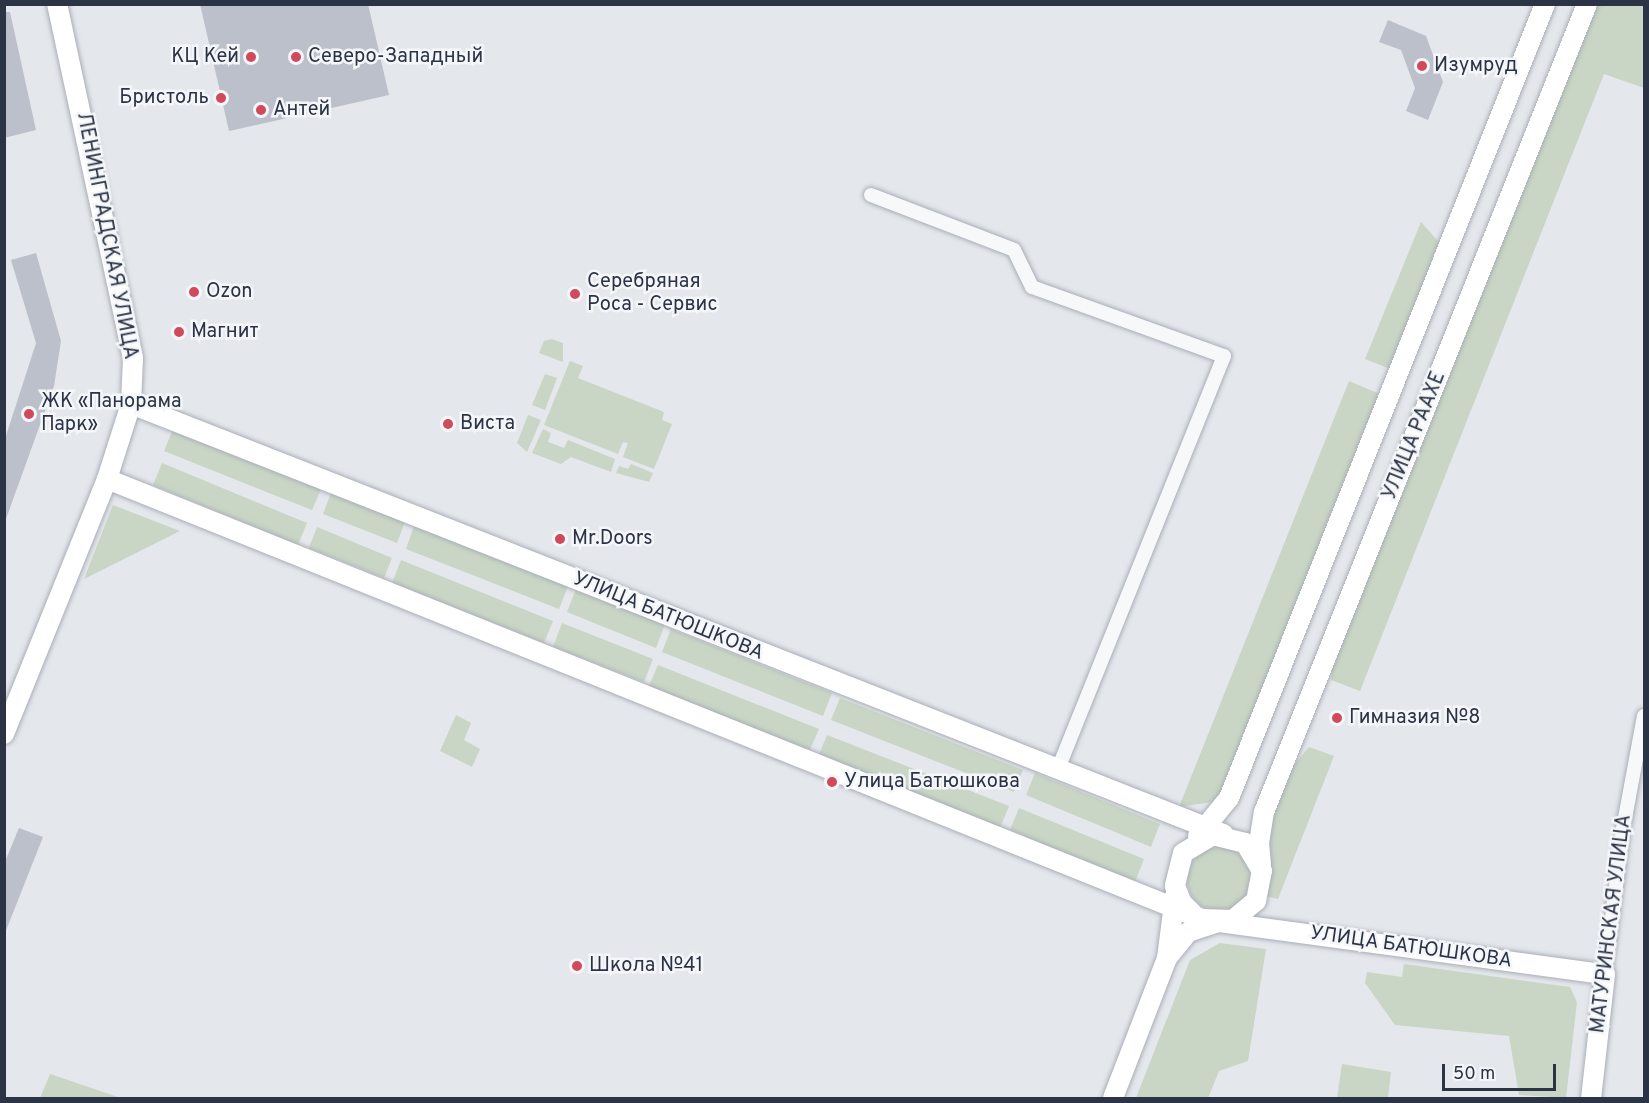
<!DOCTYPE html>
<html>
<head>
<meta charset="utf-8">
<style>
	body { margin:0 }
	#map { position:relative; width:1649px; height:1103px; overflow:hidden; background:#e4e7ec; font-family:Overpass,sans-serif }
	div>[style] { position:absolute }
	.green>* { inset:0; background:#c9d6c5 }
	.round { border-radius:50% }
	.building>* { inset:0; background:#bbc0ca }
	.roads { filter:drop-shadow(0 0 2px #a9aeb7) drop-shadow(0 0 2px #a9aeb7) }
	.street>* { height:14px; margin:-7px; padding:0 7px; transform-origin:7px; border-radius:7px; background:#f7f8fa }
	.secondary>* { height:20px; margin:-10px; padding:0 10px; transform-origin:10px; border-radius:10px; background:#fff }
	.dots>* { width:16px; height:16px; translate:-50% -50%; box-sizing:border-box; border:3px solid #f4f6f9; border-radius:50% }
	span { translate:-50% -50%; white-space:nowrap; text-align:center; line-height:1.15; -webkit-text-stroke:5px #f4f6f9; paint-order:stroke }
	.poi-label { font-size:20px; color:#2b3445 }
	.right { translate:-100% -50%; text-align:right }
	.left { translate:0 -50%; text-align:left }
	.street-label { font-size:20px; color:#2b3445 }
	.frame { position:absolute; inset:0; border:6px solid #2b3445; pointer-events:none }
	.scale { position:absolute; left:1442px; top:1064px; width:114px; height:27px; box-sizing:border-box; border:3px solid #2b3445; border-top:0; padding-left:8px; font-size:18px; line-height:21px; white-space:nowrap; color:#2b3445; -webkit-text-stroke:4px #f4f6f9; paint-order:stroke }
</style>
</head>
<body>
<div id="map">
	<div class="green">
		<div style="clip-path:polygon(1587px 5px,1644px 5px,1644px 88px,1604px 74px,1360px 691px,1331px 680px,1337px 630px)"></div>
		<div style="clip-path:polygon(1421px 222px,1447px 251px,1398px 372px,1365px 359px)"></div>
		<div style="clip-path:polygon(552px 339px,563px 343px,563px 362px,539px 353px,544px 341px)"></div>
		<div style="clip-path:polygon(570px 361px,583px 366px,578px 378px,664px 412px,662px 420px,672px 424px,654px 469px,623px 457px,628px 443px,623px 442px,618px 454px,544px 425px)"></div>
		<div style="clip-path:polygon(545px 374px,557px 378px,545px 410px,532px 405px)"></div>
		<div style="clip-path:polygon(1349px 381px,1389px 398px,1233px 799px,1179px 807px)"></div>
		<div style="clip-path:polygon(528px 415px,541px 420px,527px 452px,517px 443px)"></div>
		<div style="clip-path:polygon(173px 429px,321px 489px,312px 510px,164px 451px)"></div>
		<div style="clip-path:polygon(543px 429px,551px 433px,548px 442px,564px 448px,568px 440px,615px 459px,611px 472px,571px 457px,561px 464px,532px 453px)"></div>
		<div style="clip-path:polygon(162px 463px,307px 523px,298px 545px,153px 485px)"></div>
		<div style="clip-path:polygon(631px 464px,653px 473px,649px 482px,616px 473px,619px 466px,628px 469px)"></div>
		<div style="clip-path:polygon(331px 493px,405px 522px,397px 543px,323px 514px)"></div>
		<div style="clip-path:polygon(113px 505px,180px 531px,84px 579px)"></div>
		<div style="clip-path:polygon(414px 526px,568px 586px,559px 609px,406px 549px)"></div>
		<div style="clip-path:polygon(317px 527px,392px 558px,384px 578px,309px 548px)"></div>
		<div style="clip-path:polygon(401px 560px,553px 621px,544px 643px,392px 583px)"></div>
		<div style="clip-path:polygon(576px 589px,665px 624px,656px 648px,567px 612px)"></div>
		<div style="clip-path:polygon(562px 623px,653px 659px,644px 682px,553px 647px)"></div>
		<div style="clip-path:polygon(671px 629px,832px 693px,823px 716px,662px 652px)"></div>
		<div style="clip-path:polygon(658px 665px,819px 729px,809px 752px,648px 688px)"></div>
		<div style="clip-path:polygon(840px 698px,1023px 770px,1014px 792px,831px 720px)"></div>
		<div style="clip-path:polygon(456px 715px,471px 723px,464px 740px,480px 749px,472px 767px,440px 751px)"></div>
		<div style="clip-path:polygon(827px 735px,1009px 806px,1000px 828px,818px 757px)"></div>
		<div style="clip-path:polygon(1309px 747px,1334px 756px,1278px 899px,1259px 894px,1274px 789px)"></div>
		<div style="clip-path:polygon(1035px 773px,1160px 824px,1151px 847px,1026px 795px)"></div>
		<div style="clip-path:polygon(1019px 808px,1144px 859px,1135px 882px,1010px 830px)"></div>
		<div class="round" style="left:1187px;top:847px;width:64px;height:64px"></div>
		<div style="clip-path:polygon(1220px 943px,1266px 949px,1248px 1061px,1219px 1071px,1208px 1098px,1136px 1098px,1190px 960px)"></div>
		<div style="clip-path:polygon(1404px 964px,1570px 987px,1577px 1002px,1566px 1098px,1519px 1095px,1509px 1036px,1395px 1025px,1365px 983px,1367px 972px,1402px 977px)"></div>
		<div style="clip-path:polygon(1342px 1064px,1391px 1072px,1388px 1098px,1337px 1098px)"></div>
		<div style="clip-path:polygon(50px 1074px,121px 1098px,40px 1098px)"></div>
	</div>
	<div class="building">
		<div style="clip-path:polygon(200px 4px,368px 4px,389px 95px,229px 131px)"></div>
		<div style="clip-path:polygon(4px 12px,10px 12px,36px 130px,4px 138px)"></div>
		<div style="clip-path:polygon(1388px 20px,1426px 36px,1443px 82px,1428px 120px,1406px 111px,1415px 88px,1401px 50px,1379px 42px)"></div>
		<div style="clip-path:polygon(36px 253px,61px 341px,54px 386px,6px 519px,4px 442px,36px 343px,11px 260px)"></div>
		<div style="clip-path:polygon(19px 828px,43px 837px,5px 933px,4px 864px)"></div>
	</div>
	<div class="roads">
		<div class="street">
			<div style="left:871px;top:195px;width:153px;rotate:21deg"></div>
			<div style="left:1014px;top:250px;width:41px;rotate:64.1deg"></div>
			<div style="left:1032px;top:287px;width:204px;rotate:19.8deg"></div>
			<div style="left:1224px;top:356px;width:447px;rotate:111.9deg"></div>
			<div style="left:1605px;top:974px;width:146px;rotate:-82.9deg"></div>
			<div style="left:1623px;top:829px;width:115px;rotate:-79.5deg"></div>
		</div>
		<div class="secondary">
			<div style="left:131px;top:404px;width:1174px;rotate:21.49deg"></div>
			<div style="left:107px;top:479px;width:1180px;rotate:21.89deg"></div>
			<div style="left:1202px;top:919px;width:31px;rotate:2deg"></div>
			<div style="left:1233px;top:920px;width:30px;rotate:-40deg"></div>
			<div style="left:1256px;top:901px;width:31px;rotate:-79deg"></div>
			<div style="left:1262px;top:871px;width:33px;rotate:-121deg"></div>
			<div style="left:1245px;top:843px;width:33px;rotate:-166deg"></div>
			<div style="left:1213px;top:835px;width:35px;rotate:149deg"></div>
			<div style="left:1183px;top:853px;width:34px;rotate:104deg"></div>
			<div style="left:1175px;top:886px;width:18px;rotate:68deg"></div>
			<div style="left:1182px;top:903px;width:17px;rotate:45deg"></div>
			<div style="left:4px;top:734px;width:275px;rotate:-68deg"></div>
			<div style="left:107px;top:479px;width:79px;rotate:-72.3deg"></div>
			<div style="left:131px;top:404px;width:46px;rotate:-87.5deg"></div>
			<div style="left:133px;top:358px;width:362px;rotate:-102.1deg"></div>
			<div style="left:1198px;top:836px;width:49px;rotate:-50.8deg"></div>
			<div style="left:1229px;top:798px;width:855px;rotate:-68.3deg"></div>
			<div style="left:1261px;top:865px;width:22px;rotate:-95deg"></div>
			<div style="left:1259px;top:843px;width:31px;rotate:-81deg"></div>
			<div style="left:1264px;top:812px;width:870px;rotate:-68.21deg"></div>
			<div style="left:1167px;top:958px;width:33px;rotate:-51deg"></div>
			<div style="left:1188px;top:932px;width:32px;rotate:-18deg"></div>
			<div style="left:1218px;top:922px;width:390px;rotate:7.7deg"></div>
			<div style="left:1605px;top:974px;width:125px;rotate:96.4deg"></div>
			<div style="left:1113px;top:1098px;width:150px;rotate:-68.9deg"></div>
			<div style="left:1167px;top:958px;width:63px;rotate:-82.6deg"></div>
		</div>
	</div>
	<div class="dots">
		<div style="left:251px;top:57px;background:#d1495b"></div>
		<div style="left:296px;top:57px;background:#d1495b"></div>
		<div style="left:1422px;top:66px;background:#d1495b"></div>
		<div style="left:221px;top:98px;background:#d1495b"></div>
		<div style="left:261px;top:110px;background:#d1495b"></div>
		<div style="left:194px;top:292px;background:#d1495b"></div>
		<div style="left:575px;top:294px;background:#d1495b"></div>
		<div style="left:179px;top:332px;background:#d1495b"></div>
		<div style="left:29px;top:414px;background:#d1495b"></div>
		<div style="left:448px;top:424px;background:#d1495b"></div>
		<div style="left:560px;top:539px;background:#d1495b"></div>
		<div style="left:1337px;top:718px;background:#d1495b"></div>
		<div style="left:832px;top:782px;background:#d1495b"></div>
		<div style="left:577px;top:966px;background:#d1495b"></div>
	</div>
	<div class="poi-label">
		<span class="right" style="left:239px;top:57px">КЦ Кей</span>
		<span class="left" style="left:308px;top:57px">Северо-Западный</span>
		<span class="left" style="left:1434px;top:66px">Изумруд</span>
		<span class="right" style="left:209px;top:98px">Бристоль</span>
		<span class="left" style="left:273px;top:110px">Антей</span>
		<span class="left" style="left:587px;top:294px">Серебряная<br>Роса - Сервис</span>
		<span class="left" style="left:206px;top:292px">Ozon</span>
		<span class="left" style="left:191px;top:332px">Магнит</span>
		<span class="left" style="left:41px;top:414px">ЖК «Панорама<br>Парк»</span>
		<span class="left" style="left:460px;top:424px">Виста</span>
		<span class="left" style="left:572px;top:539px">Mr.Doors</span>
		<span class="left" style="left:1349px;top:718px">Гимназия №8</span>
		<span class="left" style="left:844px;top:782px">Улица Батюшкова</span>
		<span class="left" style="left:589px;top:966px">Школа №41</span>
	</div>
	<div class="street-label">
		<span style="left:106px;top:236px;rotate:79deg">ЛЕНИНГРАДСКАЯ УЛИЦА</span>
		<span style="left:1415px;top:436px;rotate:-68deg">УЛИЦА РААХЕ</span>
		<span style="left:668px;top:617px;rotate:22deg">УЛИЦА БАТЮШКОВА</span>
		<span style="left:1612px;top:924px;rotate:-83deg">МАТУРИНСКАЯ УЛИЦА</span>
		<span style="left:1411px;top:948px;rotate:8deg">УЛИЦА БАТЮШКОВА</span>
	</div>
	<div class="frame"></div>
	<div class="scale">50 m</div>
</div>
</body>
</html>
